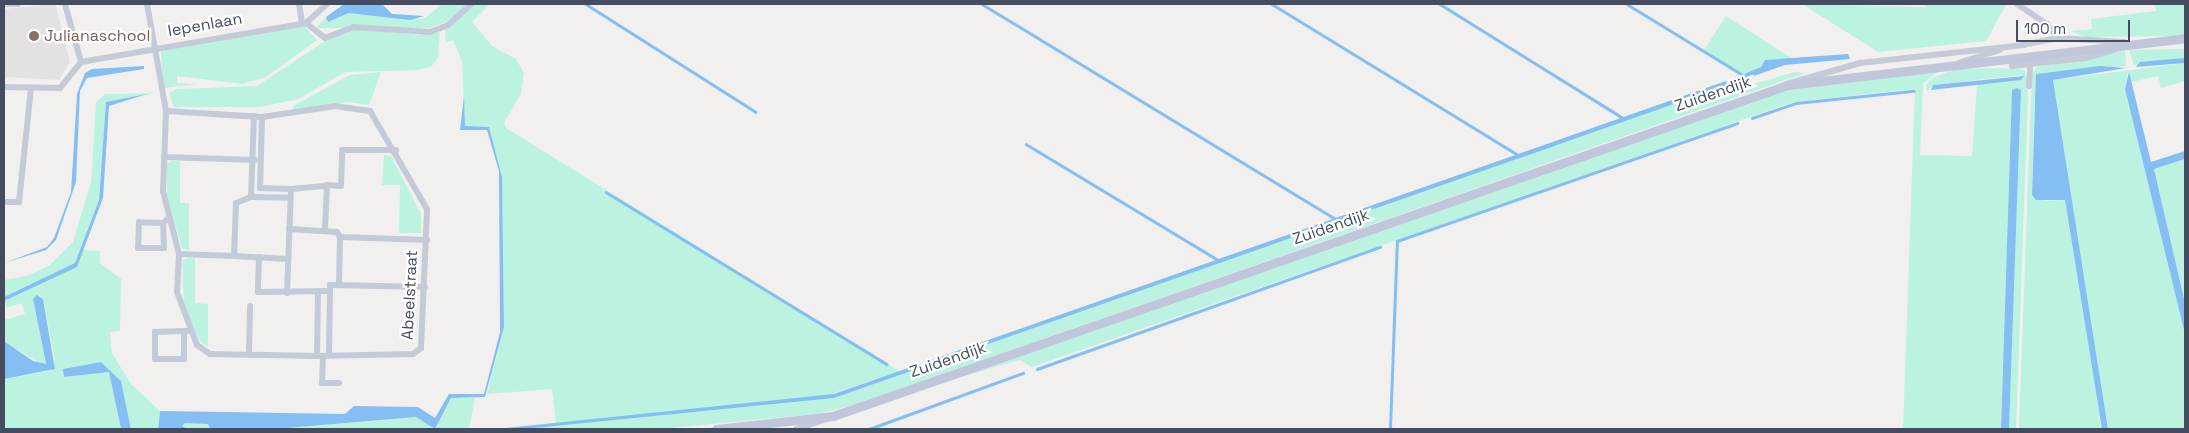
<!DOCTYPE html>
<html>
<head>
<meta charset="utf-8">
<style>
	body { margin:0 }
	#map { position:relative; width:2189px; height:433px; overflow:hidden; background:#f2f0ef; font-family:"Space Grotesk",sans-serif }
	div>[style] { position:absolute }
	.education>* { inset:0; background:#e3e1e1 }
	.green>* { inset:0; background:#bbf3e0 }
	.water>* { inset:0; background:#84bef3 }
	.stream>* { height:2.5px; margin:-1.25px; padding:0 1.25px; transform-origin:1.25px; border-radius:1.25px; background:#84bef3 }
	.street>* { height:6px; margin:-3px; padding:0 3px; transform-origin:3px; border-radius:3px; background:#c5cad8 }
	.secondary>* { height:9px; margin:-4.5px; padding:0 4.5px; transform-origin:4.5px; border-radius:4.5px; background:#c1c6da }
	.dots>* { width:14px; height:14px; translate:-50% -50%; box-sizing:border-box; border:2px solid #fff; border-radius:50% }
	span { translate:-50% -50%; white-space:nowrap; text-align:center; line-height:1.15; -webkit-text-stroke:4.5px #fff; paint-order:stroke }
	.street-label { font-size:16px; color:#464c5f }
	.education-label { font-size:16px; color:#785e54 }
	.left { translate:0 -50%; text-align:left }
	.frame { position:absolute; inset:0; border:5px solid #464c5f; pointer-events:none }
	.scale { position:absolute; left:2016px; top:20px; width:114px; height:22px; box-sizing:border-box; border:2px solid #464c5f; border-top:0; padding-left:6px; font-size:15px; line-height:18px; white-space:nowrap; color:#464c5f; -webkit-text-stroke:4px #fff; paint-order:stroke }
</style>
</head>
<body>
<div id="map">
	<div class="education">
		<div style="clip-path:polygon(55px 4px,70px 62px,59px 80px,4px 77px,4px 9px)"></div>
	</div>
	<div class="green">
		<div style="clip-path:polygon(443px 4px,467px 4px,448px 21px,429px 28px,316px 28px,326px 17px,332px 21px,349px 13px,423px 19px)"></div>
		<div style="clip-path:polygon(474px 4px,490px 4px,472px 22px,492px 46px,516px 59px,524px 73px,521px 94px,504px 123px,506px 128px,899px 371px,817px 399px,556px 423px,552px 389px,487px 394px,504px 327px,502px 177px,489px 127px,465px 126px,462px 61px,453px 40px,446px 42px,445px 30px)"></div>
		<div style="clip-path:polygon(1802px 4px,1925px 7px,1927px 4px,2006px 5px,1986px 41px,1878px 52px)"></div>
		<div style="clip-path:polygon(2155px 4px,2185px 4px,2185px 36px,2086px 37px,2070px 31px,2092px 29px,2091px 19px,2156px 11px)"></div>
		<div style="clip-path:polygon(1726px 16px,1793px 59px,1764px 61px,1761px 67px,1742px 75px,1704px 50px)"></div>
		<div style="clip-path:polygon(304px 26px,317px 40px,266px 77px,243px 84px,177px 76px,177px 83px,197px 84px,163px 88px,161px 51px)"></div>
		<div style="clip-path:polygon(355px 29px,421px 35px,440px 32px,438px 58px,431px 67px,418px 70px,345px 72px,299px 99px,260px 107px,174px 107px,169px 93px,176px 89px,257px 86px,334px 35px)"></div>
		<div style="clip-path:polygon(2184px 49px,2185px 58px,2134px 65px,2129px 50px)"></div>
		<div style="clip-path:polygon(2125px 51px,2126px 66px,2039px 73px,2034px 120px,2032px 195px,2045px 201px,2065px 200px,2102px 429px,2019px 429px,2032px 72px,2037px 67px)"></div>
		<div style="clip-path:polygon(2185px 63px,2185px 81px,2161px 88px,2158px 76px,2131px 82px,2128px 72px,2125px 89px,2185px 334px,2185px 429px,2108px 429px,2053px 80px)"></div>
		<div style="clip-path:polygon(2012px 68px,2025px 70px,2028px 92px,2016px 429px,2009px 429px,2021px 90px,2017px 88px,2012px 90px,2001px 429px,1903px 429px,1915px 89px,1793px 102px,1032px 367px,1020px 360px,926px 387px,1795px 86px,1942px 69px,1923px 83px,1920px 155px,1972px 156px,1977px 84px,2021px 80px,2021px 75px,1933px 85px,1927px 91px,1926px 85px,1932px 78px,1955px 69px)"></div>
		<div style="clip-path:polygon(381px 72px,369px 105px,348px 102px,293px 110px,293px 106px,350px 75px)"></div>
		<div style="clip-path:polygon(1794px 72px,1806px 73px,854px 405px,817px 414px,661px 429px,525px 429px,834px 398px,1533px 151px,1728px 85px,1738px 89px)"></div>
		<div style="clip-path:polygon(156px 93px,106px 102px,99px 199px,75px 263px,4px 297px,4px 280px,27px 276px,50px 265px,73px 242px,91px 182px,96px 102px,105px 94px)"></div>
		<div style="clip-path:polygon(384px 155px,391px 156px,421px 214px,421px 233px,399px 233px,400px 185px,382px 185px)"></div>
		<div style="clip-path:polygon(2185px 159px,2185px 303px,2154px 169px)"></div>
		<div style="clip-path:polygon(172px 161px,180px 161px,180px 203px,189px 203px,189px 250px,182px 248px,167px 197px,167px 164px)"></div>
		<div style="clip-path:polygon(83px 250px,100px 251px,100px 263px,121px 279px,120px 331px,110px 332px,112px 353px,131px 384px,160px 411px,158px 429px,131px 429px,121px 381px,101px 362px,63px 369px,65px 377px,109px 372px,121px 429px,5px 429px,4px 379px,50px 371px,55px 360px,43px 299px,40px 295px,33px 300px,46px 365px,42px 365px,4px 341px,4px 320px,25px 314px,22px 303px,7px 308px,4px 301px,76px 267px)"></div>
		<div style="clip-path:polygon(187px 258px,195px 258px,195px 303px,208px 304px,208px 347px,199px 340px,184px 306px,182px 261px)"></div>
		<div style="clip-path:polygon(451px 398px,475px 398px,469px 429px,435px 429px)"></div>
		<div style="clip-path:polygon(416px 417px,432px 425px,431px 429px,275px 429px)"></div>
		<div style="clip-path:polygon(185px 422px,208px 424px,210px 429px,188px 429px,182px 426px)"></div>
	</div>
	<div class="water">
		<div style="clip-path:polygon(344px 4px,382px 4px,392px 14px,424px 16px,410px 20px,349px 13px,328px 22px,326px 17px)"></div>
		<div style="clip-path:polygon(1848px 54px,1850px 59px,1785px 65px,1734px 83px,1732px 79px,1761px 67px,1765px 60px)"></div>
		<div style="clip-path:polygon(2185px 58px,2185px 63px,2136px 67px,2140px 62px)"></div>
		<div style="clip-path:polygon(144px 66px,144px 69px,87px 78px,80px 91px,76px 182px,56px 240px,46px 250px,4px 263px,47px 247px,54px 238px,71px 192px,77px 94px,85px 73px,92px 69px)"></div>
		<div style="clip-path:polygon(2100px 66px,2126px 68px,2053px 80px,2108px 429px,2102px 429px,2065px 200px,2036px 200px,2032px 195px,2036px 74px)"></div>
		<div style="clip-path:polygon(2129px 72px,2151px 162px,2185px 151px,2185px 159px,2154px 169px,2185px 303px,2185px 334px,2125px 89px)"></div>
		<div style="clip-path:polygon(2024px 76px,2021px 80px,1931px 90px,1933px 85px)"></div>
		<div style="clip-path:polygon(1726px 81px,1728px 85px,834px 398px,525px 429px,496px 429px,834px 394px)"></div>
		<div style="clip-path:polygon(2017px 88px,2021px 90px,2009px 429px,2001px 429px,2012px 90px)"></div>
		<div style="clip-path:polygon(147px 94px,109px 106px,103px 198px,77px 267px,4px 301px,4px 297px,75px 263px,99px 200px,106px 102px)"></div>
		<div style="clip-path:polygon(464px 96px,465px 126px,489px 127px,502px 177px,504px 327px,485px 397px,451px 398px,435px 429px,416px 417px,275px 429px,210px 429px,208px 424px,185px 423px,182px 426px,188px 429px,158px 429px,160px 411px,345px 414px,354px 406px,418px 407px,435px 418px,449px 394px,484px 394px,500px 332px,499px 171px,487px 130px,460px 130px)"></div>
		<div style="clip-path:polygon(37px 295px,43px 299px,55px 369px,4px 379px,4px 341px,33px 361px,46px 364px,33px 299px)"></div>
		<div style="clip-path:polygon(101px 362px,121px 381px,131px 429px,121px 429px,109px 372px,64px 377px,63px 369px)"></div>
	</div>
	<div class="stream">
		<div style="left:586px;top:4px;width:201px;rotate:32.4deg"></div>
		<div style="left:982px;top:4px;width:413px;rotate:31.3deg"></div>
		<div style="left:1272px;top:4px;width:287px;rotate:31.5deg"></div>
		<div style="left:1440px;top:4px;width:216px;rotate:31.9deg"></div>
		<div style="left:1627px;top:4px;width:136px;rotate:31.5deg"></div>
		<div style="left:1752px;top:118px;width:46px;rotate:-18.8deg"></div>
		<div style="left:1796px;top:103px;width:118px;rotate:-5.9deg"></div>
		<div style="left:1026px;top:144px;width:224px;rotate:31.1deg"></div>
		<div style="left:1516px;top:157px;width:39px;rotate:-19deg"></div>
		<div style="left:606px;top:192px;width:329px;rotate:31.5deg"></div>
		<div style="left:1037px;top:369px;width:364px;rotate:-19.6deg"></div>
		<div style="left:869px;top:429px;width:164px;rotate:-20deg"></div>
		<div style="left:1390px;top:429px;width:188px;rotate:-87.9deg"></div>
		<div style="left:1397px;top:241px;width:360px;rotate:-19.1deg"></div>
	</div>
	<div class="street">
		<div style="left:7px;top:4px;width:11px"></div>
		<div style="left:65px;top:4px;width:60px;rotate:74.6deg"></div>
		<div style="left:147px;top:4px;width:109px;rotate:79.9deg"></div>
		<div style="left:166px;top:111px;width:80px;rotate:92.1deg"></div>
		<div style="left:163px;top:191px;width:65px;rotate:75.7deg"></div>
		<div style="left:179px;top:254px;width:38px;rotate:93deg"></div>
		<div style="left:177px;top:292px;width:57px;rotate:69.3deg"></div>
		<div style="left:197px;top:345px;width:16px;rotate:35deg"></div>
		<div style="left:210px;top:354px;width:107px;rotate:1.1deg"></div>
		<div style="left:317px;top:356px;width:96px;rotate:-1.2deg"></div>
		<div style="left:413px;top:354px;width:10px;rotate:-37deg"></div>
		<div style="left:421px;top:348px;width:139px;rotate:-87.5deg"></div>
		<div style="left:427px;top:209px;width:113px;rotate:-120.2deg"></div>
		<div style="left:370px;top:111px;width:34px;rotate:-172deg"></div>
		<div style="left:336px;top:106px;width:75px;rotate:171.5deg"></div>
		<div style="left:262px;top:117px;width:96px;rotate:-176.4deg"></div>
		<div style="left:299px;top:4px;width:18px;rotate:81deg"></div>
		<div style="left:2017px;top:4px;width:36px;rotate:34deg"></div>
		<div style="left:2047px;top:24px;width:18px;rotate:52deg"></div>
		<div style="left:2058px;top:38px;width:66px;rotate:3.5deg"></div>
		<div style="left:306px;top:23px;width:24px;rotate:38deg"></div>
		<div style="left:325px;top:38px;width:30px;rotate:-21deg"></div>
		<div style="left:353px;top:27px;width:77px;rotate:3.7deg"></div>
		<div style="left:430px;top:32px;width:19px;rotate:-21deg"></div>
		<div style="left:448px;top:25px;width:31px;rotate:-42deg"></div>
		<div style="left:306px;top:23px;width:28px;rotate:-42deg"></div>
		<div style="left:2022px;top:45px;width:37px;rotate:-11deg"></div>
		<div style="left:1958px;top:63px;width:44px;rotate:-17.2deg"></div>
		<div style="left:2012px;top:66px;width:74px;rotate:-6.2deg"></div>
		<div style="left:2086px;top:58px;width:43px;rotate:-16.3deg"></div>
		<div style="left:1790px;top:83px;width:73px;rotate:-15.9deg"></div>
		<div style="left:1860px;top:63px;width:165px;rotate:-6.3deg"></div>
		<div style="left:2029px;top:86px;width:20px;rotate:-87deg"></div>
		<div style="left:4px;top:87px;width:56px;rotate:1deg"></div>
		<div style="left:60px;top:88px;width:33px;rotate:-51deg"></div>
		<div style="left:81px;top:62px;width:228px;rotate:-9.8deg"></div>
		<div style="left:254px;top:116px;width:81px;rotate:92.1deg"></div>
		<div style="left:251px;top:197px;width:39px;rotate:1deg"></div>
		<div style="left:262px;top:117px;width:71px;rotate:91.6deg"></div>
		<div style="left:260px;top:188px;width:31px;rotate:2deg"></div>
		<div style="left:291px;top:189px;width:104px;rotate:92.2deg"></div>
		<div style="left:164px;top:157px;width:91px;rotate:1.9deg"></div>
		<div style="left:291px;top:189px;width:36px;rotate:-5deg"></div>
		<div style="left:4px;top:202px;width:15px"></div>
		<div style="left:19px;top:202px;width:115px;rotate:-84deg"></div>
		<div style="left:163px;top:223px;width:24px;rotate:-178deg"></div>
		<div style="left:139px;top:222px;width:26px;rotate:92deg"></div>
		<div style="left:138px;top:248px;width:26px"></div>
		<div style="left:164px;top:248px;width:25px;rotate:-92deg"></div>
		<div style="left:163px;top:223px;width:9px;rotate:-41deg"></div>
		<div style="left:289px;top:229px;width:48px;rotate:3.6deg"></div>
		<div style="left:337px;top:232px;width:6px;rotate:59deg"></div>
		<div style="left:325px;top:230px;width:45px;rotate:-87.5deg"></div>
		<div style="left:327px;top:185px;width:14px;rotate:4deg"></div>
		<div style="left:341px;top:186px;width:36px;rotate:-88deg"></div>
		<div style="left:342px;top:150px;width:54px"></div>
		<div style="left:179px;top:254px;width:55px;rotate:2.1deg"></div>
		<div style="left:234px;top:256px;width:53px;rotate:-87.8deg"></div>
		<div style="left:236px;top:203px;width:16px;rotate:-22deg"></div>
		<div style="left:234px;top:256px;width:53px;rotate:3.2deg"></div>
		<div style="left:259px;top:257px;width:35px;rotate:92deg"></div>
		<div style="left:258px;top:292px;width:72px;rotate:-0.8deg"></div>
		<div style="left:330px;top:291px;width:64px;rotate:90.9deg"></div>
		<div style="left:339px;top:285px;width:48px;rotate:-88.8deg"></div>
		<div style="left:340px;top:237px;width:87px;rotate:2deg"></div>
		<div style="left:330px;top:291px;width:6px;rotate:-90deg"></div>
		<div style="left:330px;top:285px;width:95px;rotate:1.2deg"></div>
		<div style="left:184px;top:332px;width:27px;rotate:90deg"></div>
		<div style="left:184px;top:359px;width:29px;rotate:180deg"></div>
		<div style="left:155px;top:359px;width:27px;rotate:-90deg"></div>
		<div style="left:155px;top:332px;width:34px;rotate:-2deg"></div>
		<div style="left:249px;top:355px;width:49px;rotate:-88.8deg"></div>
		<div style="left:317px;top:356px;width:65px;rotate:-89.1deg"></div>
		<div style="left:323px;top:356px;width:27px;rotate:92deg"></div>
		<div style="left:322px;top:383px;width:17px"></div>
		<div style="left:796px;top:429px;width:36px;rotate:-18deg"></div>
	</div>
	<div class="secondary">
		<div style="left:716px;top:429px;width:118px;rotate:-6.3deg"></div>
		<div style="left:833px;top:416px;width:1010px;rotate:-19.13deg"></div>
		<div style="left:1787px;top:85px;width:401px;rotate:-6.7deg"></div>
	</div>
	<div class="dots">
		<div style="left:34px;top:36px;background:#8d6e63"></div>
	</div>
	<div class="street-label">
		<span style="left:205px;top:25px;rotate:-10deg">Iepenlaan</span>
		<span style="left:1713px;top:94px;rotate:-19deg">Zuidendijk</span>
		<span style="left:1331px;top:227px;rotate:-19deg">Zuidendijk</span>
		<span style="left:410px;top:295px;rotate:-87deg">Abeelstraat</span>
		<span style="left:948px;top:360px;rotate:-19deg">Zuidendijk</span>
	</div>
	<div class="education-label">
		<span class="left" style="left:44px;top:36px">Julianaschool</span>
	</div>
	<div class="frame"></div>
	<div class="scale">100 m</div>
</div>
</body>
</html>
